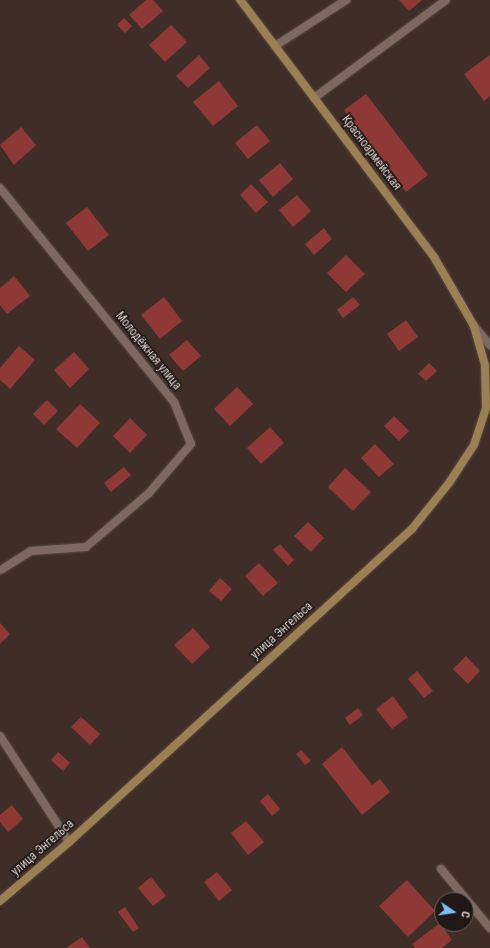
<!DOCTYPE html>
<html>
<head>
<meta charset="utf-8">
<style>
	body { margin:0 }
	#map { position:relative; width:490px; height:948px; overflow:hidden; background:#3f2e27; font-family:"Roboto Condensed",sans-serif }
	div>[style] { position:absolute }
	.building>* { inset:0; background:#8f3937 }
	.roads { filter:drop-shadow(0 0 1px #594a45) drop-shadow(0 0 1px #594a45) }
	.lane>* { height:8px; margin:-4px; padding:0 4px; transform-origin:4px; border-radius:4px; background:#7d6961 }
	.street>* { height:8px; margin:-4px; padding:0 4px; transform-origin:4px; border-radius:4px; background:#7d6961 }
	.secondary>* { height:8px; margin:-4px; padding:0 4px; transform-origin:4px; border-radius:4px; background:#9a8052 }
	span { translate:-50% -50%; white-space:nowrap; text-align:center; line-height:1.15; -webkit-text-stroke:3.5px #201815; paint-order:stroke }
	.street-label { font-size:12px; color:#dbd0cc }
	.north { position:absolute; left:434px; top:892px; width:40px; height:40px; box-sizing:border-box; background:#201815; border:1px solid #6b625e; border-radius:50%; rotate:103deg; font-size:11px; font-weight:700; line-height:16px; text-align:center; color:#dbd0cc }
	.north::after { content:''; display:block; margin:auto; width:14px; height:18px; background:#7bbef8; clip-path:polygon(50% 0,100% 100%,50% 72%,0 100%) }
</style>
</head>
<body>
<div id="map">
	<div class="building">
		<div style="clip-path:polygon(146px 0,153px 0,163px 11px,142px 29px,129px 15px)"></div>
		<div style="clip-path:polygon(399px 0,422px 0,409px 11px)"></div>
		<div style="clip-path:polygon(124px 18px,132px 26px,125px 33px,117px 25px)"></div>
		<div style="clip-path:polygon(171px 25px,187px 42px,165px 62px,149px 45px)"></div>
		<div style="clip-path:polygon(199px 55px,210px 68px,188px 88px,176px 76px)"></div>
		<div style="clip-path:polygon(490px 55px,490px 96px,484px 101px,464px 74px)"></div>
		<div style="clip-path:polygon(219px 81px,238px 106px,213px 126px,193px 102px)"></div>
		<div style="clip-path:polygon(366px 94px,428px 175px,406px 192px,344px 110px)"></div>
		<div style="clip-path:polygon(257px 125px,270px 141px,248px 159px,235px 143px)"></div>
		<div style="clip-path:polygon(21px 127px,36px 145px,14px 165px,0 145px)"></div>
		<div style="clip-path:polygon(280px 163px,293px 179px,273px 197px,259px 180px)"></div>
		<div style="clip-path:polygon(251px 184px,268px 202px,256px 213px,240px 195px)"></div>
		<div style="clip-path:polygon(297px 195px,311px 211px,293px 227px,279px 210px)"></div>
		<div style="clip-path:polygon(87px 207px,109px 235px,88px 251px,66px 223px)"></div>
		<div style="clip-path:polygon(324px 228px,332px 239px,314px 255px,305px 244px)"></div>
		<div style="clip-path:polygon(346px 255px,365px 274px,346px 292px,327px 273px)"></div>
		<div style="clip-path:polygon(14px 276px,30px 296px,7px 314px,0 305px,0 288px)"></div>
		<div style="clip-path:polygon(164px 297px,182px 321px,160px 339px,141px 315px)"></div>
		<div style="clip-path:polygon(353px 297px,360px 305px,343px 318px,337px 310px)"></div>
		<div style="clip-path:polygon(406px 320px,418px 337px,399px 351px,387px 334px)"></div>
		<div style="clip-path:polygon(187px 340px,201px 356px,183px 371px,169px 355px)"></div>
		<div style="clip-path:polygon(19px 346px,35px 360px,10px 389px,0 380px,0 368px)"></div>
		<div style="clip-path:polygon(74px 352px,89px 369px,70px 388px,54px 370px)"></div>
		<div style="clip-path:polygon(429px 363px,437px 371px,426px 381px,418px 374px)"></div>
		<div style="clip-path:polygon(237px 387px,253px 404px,230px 426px,214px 409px)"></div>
		<div style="clip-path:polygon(47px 400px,58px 411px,44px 425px,33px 414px)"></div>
		<div style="clip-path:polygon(80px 404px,100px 423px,77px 448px,56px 429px)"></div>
		<div style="clip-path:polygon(394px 416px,409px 431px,399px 441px,384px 426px)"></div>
		<div style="clip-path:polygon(130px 418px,147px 435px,130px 453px,113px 436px)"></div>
		<div style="clip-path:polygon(270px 427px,284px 443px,261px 464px,247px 448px)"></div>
		<div style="clip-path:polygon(375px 444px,394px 464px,379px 477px,361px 458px)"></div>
		<div style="clip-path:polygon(124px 467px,131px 475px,111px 492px,104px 483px)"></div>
		<div style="clip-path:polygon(345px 468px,371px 492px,353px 511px,328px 487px)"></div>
		<div style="clip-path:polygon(308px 522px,324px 538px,311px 552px,294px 536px)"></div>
		<div style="clip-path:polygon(280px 544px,294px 560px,288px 566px,273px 550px)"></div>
		<div style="clip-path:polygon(259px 563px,278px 583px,263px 596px,245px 576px)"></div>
		<div style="clip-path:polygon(220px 578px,232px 589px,221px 601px,209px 591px)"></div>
		<div style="clip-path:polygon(0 623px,10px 634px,0 644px)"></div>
		<div style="clip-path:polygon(193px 628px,210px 647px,192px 664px,174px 645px)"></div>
		<div style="clip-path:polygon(466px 656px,480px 671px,468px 684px,453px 669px)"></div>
		<div style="clip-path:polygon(417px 671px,433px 691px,424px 698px,408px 679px)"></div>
		<div style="clip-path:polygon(393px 696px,408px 717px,392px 729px,376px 709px)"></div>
		<div style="clip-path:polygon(358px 708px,363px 715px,350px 725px,345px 718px)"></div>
		<div style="clip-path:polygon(81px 717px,100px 734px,90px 745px,71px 727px)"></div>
		<div style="clip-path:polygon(342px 747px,372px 785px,380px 779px,390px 792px,362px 815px,322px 764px)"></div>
		<div style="clip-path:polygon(301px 750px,311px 761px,305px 765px,296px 754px)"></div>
		<div style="clip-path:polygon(58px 752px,70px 763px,63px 771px,51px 760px)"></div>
		<div style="clip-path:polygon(268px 794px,280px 809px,272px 816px,260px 801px)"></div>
		<div style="clip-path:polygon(12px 805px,23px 819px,8px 832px,0 822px,0 815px)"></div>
		<div style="clip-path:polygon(246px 821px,264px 842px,248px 855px,231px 833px)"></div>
		<div style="clip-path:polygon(217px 872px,232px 890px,219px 901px,204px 882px)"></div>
		<div style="clip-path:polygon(151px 877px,166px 896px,153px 906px,138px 888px)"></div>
		<div style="clip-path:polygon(407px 880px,435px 911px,408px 937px,379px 906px)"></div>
		<div style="clip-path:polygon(125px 907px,139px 928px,133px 932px,118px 912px)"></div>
		<div style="clip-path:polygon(440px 923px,452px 940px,442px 948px,415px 948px,412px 944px)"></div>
		<div style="clip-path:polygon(82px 937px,90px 948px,66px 948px)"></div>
	</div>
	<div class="roads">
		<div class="lane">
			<div style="left:275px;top:46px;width:85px;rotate:-32.9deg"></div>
			<div style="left:314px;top:98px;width:164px;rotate:-36.6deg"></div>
		</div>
		<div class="street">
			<div style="left:0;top:188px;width:276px;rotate:50.9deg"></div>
			<div style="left:174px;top:402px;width:45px;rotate:68deg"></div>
			<div style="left:191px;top:444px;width:65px;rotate:130.6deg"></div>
			<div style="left:149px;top:493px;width:83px;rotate:139.4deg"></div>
			<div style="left:86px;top:547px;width:55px;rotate:175.8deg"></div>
			<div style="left:31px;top:551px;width:36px;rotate:148deg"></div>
			<div style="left:474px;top:326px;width:25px;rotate:50deg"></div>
			<div style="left:0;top:736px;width:126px;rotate:56.9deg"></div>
			<div style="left:441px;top:869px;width:77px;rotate:50.3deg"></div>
		</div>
		<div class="secondary">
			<div style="left:0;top:901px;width:91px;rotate:-40.5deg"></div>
			<div style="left:69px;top:842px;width:464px;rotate:-42.4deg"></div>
			<div style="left:412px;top:529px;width:59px;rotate:-51.2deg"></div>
			<div style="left:449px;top:483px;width:45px;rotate:-56.7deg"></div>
			<div style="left:474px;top:445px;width:40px;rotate:-72deg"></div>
			<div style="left:486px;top:407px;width:42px;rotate:-91.4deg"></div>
			<div style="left:485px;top:365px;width:41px;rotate:-105.8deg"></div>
			<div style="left:474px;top:326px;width:80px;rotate:-120.1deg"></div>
			<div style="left:434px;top:257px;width:322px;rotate:-127deg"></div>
		</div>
	</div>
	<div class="street-label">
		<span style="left:371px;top:153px;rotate:53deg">Красноармейская</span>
		<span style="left:148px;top:351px;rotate:51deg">Молодёжная улица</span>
		<span style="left:282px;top:631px;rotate:-42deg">улица Энгельса</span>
		<span style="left:43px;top:848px;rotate:-41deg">улица Энгельса</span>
	</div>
	<div class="north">С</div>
</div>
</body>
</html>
